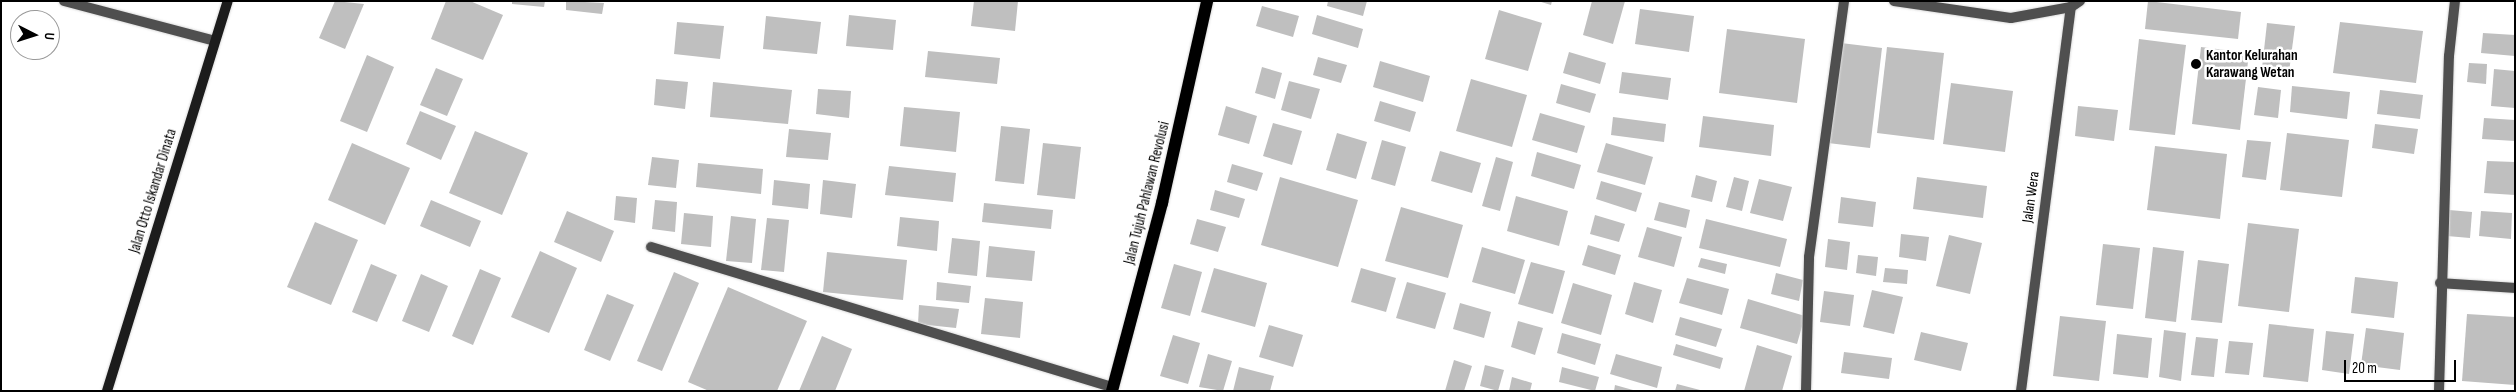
<!DOCTYPE html>
<html>
<head>
<meta charset="utf-8">
<style>
	body { margin:0 }
	#map { position:relative; width:2516px; height:392px; overflow:hidden; background:#fff; font-family:"Sofia Sans Condensed",sans-serif }
	div>[style] { position:absolute }
	.building>* { inset:0; background:#bfbfbf }
	.roads { filter:drop-shadow(0 0 1px #dbdbdb) drop-shadow(0 0 1px #dbdbdb) }
	.street>* { height:10px; margin:-5px; padding:0 5px; transform-origin:5px; border-radius:5px; background:#4f4f4f }
	.secondary>* { height:10px; margin:-5px; padding:0 5px; transform-origin:5px; border-radius:5px; background:#1c1c1c }
	.primary>* { height:12px; margin:-6px; padding:0 6px; transform-origin:6px; border-radius:6px; background:#000 }
	.dots>* { width:14px; height:14px; translate:-50% -50%; box-sizing:border-box; border:2px solid #fff; border-radius:50% }
	span { translate:-50% -50%; white-space:nowrap; text-align:center; line-height:1.15; -webkit-text-stroke:5px #fff; paint-order:stroke }
	.poi-label { font-size:15px; color:#000; font-weight:700 }
	.left { translate:0 -50%; text-align:left }
	.street-label { font-size:15px; color:#000 }
	.frame { position:absolute; inset:0; border:2px solid #000; pointer-events:none }
	.north { position:absolute; left:10px; top:10px; width:50px; height:50px; box-sizing:border-box; background:#fff; border:1px solid #999; border-radius:50%; rotate:95deg; font-size:14px; font-weight:700; line-height:20px; text-align:center; color:#000 }
	.north::after { content:''; display:block; margin:auto; width:18px; height:22px; background:#000; clip-path:polygon(50% 0,100% 100%,50% 72%,0 100%) }
	.scale { position:absolute; left:2344px; top:360px; width:112px; height:22px; box-sizing:border-box; border:2px solid #000; border-top:0; padding-left:6px; font-size:15px; line-height:18px; white-space:nowrap; color:#000; -webkit-text-stroke:4px #fff; paint-order:stroke }
</style>
</head>
<body>
<div id="map">
	<div class="building">
		<div style="clip-path:polygon(335px 1px,364px 4px,345px 49px,319px 38px)"></div>
		<div style="clip-path:polygon(446px 1px,470px 1px,503px 15px,483px 60px,431px 39px)"></div>
		<div style="clip-path:polygon(512px 1px,545px 1px,544px 7px,512px 4px)"></div>
		<div style="clip-path:polygon(566px 1px,604px 3px,602px 14px,566px 10px)"></div>
		<div style="clip-path:polygon(974px 1px,1018px 1px,1015px 31px,971px 26px)"></div>
		<div style="clip-path:polygon(1328px 1px,1367px 1px,1363px 16px,1327px 6px)"></div>
		<div style="clip-path:polygon(1538px 1px,1552px 1px,1551px 5px)"></div>
		<div style="clip-path:polygon(1592px 1px,1625px 1px,1613px 44px,1583px 35px)"></div>
		<div style="clip-path:polygon(2148px 1px,2241px 12px,2238px 39px,2145px 29px)"></div>
		<div style="clip-path:polygon(1262px 6px,1299px 16px,1293px 37px,1256px 26px)"></div>
		<div style="clip-path:polygon(1640px 9px,1694px 16px,1689px 52px,1635px 44px)"></div>
		<div style="clip-path:polygon(1499px 10px,1542px 23px,1528px 71px,1485px 59px)"></div>
		<div style="clip-path:polygon(849px 15px,896px 20px,893px 50px,846px 46px)"></div>
		<div style="clip-path:polygon(1317px 15px,1363px 29px,1358px 48px,1312px 34px)"></div>
		<div style="clip-path:polygon(766px 16px,821px 22px,817px 54px,763px 49px)"></div>
		<div style="clip-path:polygon(677px 22px,724px 26px,720px 59px,674px 54px)"></div>
		<div style="clip-path:polygon(2340px 22px,2423px 31px,2416px 83px,2333px 73px)"></div>
		<div style="clip-path:polygon(2267px 23px,2295px 26px,2289px 72px,2262px 68px)"></div>
		<div style="clip-path:polygon(1727px 29px,1805px 39px,1797px 103px,1719px 93px)"></div>
		<div style="clip-path:polygon(2483px 33px,2515px 35px,2515px 56px,2481px 53px)"></div>
		<div style="clip-path:polygon(2139px 39px,2186px 45px,2175px 135px,2129px 130px)"></div>
		<div style="clip-path:polygon(1841px 43px,1882px 48px,1870px 148px,1828px 143px)"></div>
		<div style="clip-path:polygon(1887px 47px,1944px 53px,1934px 140px,1877px 133px)"></div>
		<div style="clip-path:polygon(2201px 47px,2249px 53px,2240px 130px,2192px 124px)"></div>
		<div style="clip-path:polygon(928px 51px,1000px 58px,997px 84px,925px 77px)"></div>
		<div style="clip-path:polygon(1569px 52px,1606px 63px,1600px 84px,1563px 73px)"></div>
		<div style="clip-path:polygon(367px 55px,394px 67px,367px 132px,340px 121px)"></div>
		<div style="clip-path:polygon(1318px 57px,1347px 65px,1341px 83px,1313px 75px)"></div>
		<div style="clip-path:polygon(1380px 61px,1430px 76px,1423px 102px,1373px 87px)"></div>
		<div style="clip-path:polygon(2469px 63px,2487px 64px,2486px 84px,2467px 82px)"></div>
		<div style="clip-path:polygon(1262px 67px,1282px 73px,1275px 99px,1255px 93px)"></div>
		<div style="clip-path:polygon(436px 68px,463px 79px,447px 116px,420px 105px)"></div>
		<div style="clip-path:polygon(2494px 69px,2515px 71px,2515px 108px,2491px 106px)"></div>
		<div style="clip-path:polygon(1622px 72px,1671px 78px,1668px 100px,1619px 93px)"></div>
		<div style="clip-path:polygon(656px 79px,688px 82px,685px 109px,654px 105px)"></div>
		<div style="clip-path:polygon(1471px 79px,1527px 95px,1512px 147px,1456px 131px)"></div>
		<div style="clip-path:polygon(1289px 81px,1320px 89px,1311px 119px,1281px 110px)"></div>
		<div style="clip-path:polygon(713px 82px,792px 90px,788px 124px,710px 117px)"></div>
		<div style="clip-path:polygon(1951px 83px,2013px 91px,2005px 152px,1943px 144px)"></div>
		<div style="clip-path:polygon(1561px 84px,1596px 94px,1590px 113px,1556px 103px)"></div>
		<div style="clip-path:polygon(2292px 86px,2350px 92px,2347px 119px,2290px 112px)"></div>
		<div style="clip-path:polygon(2258px 87px,2281px 90px,2278px 118px,2254px 115px)"></div>
		<div style="clip-path:polygon(818px 89px,851px 91px,849px 118px,816px 114px)"></div>
		<div style="clip-path:polygon(2380px 90px,2423px 95px,2420px 119px,2377px 114px)"></div>
		<div style="clip-path:polygon(1380px 101px,1416px 112px,1410px 132px,1374px 121px)"></div>
		<div style="clip-path:polygon(1226px 106px,1257px 116px,1249px 144px,1218px 135px)"></div>
		<div style="clip-path:polygon(2078px 106px,2118px 110px,2114px 141px,2075px 136px)"></div>
		<div style="clip-path:polygon(904px 107px,960px 112px,956px 152px,900px 146px)"></div>
		<div style="clip-path:polygon(420px 111px,456px 126px,441px 160px,406px 144px)"></div>
		<div style="clip-path:polygon(1540px 113px,1585px 126px,1577px 153px,1532px 140px)"></div>
		<div style="clip-path:polygon(1703px 116px,1774px 125px,1771px 156px,1699px 147px)"></div>
		<div style="clip-path:polygon(1613px 117px,1666px 124px,1664px 142px,1611px 135px)"></div>
		<div style="clip-path:polygon(2484px 118px,2515px 120px,2515px 141px,2482px 139px)"></div>
		<div style="clip-path:polygon(1273px 123px,1302px 131px,1292px 165px,1263px 156px)"></div>
		<div style="clip-path:polygon(2375px 124px,2418px 129px,2414px 154px,2372px 148px)"></div>
		<div style="clip-path:polygon(1001px 126px,1030px 129px,1024px 184px,995px 181px)"></div>
		<div style="clip-path:polygon(789px 129px,831px 133px,828px 160px,786px 157px)"></div>
		<div style="clip-path:polygon(475px 131px,528px 153px,502px 215px,449px 193px)"></div>
		<div style="clip-path:polygon(1337px 133px,1367px 142px,1356px 179px,1326px 170px)"></div>
		<div style="clip-path:polygon(2287px 133px,2349px 140px,2342px 197px,2280px 190px)"></div>
		<div style="clip-path:polygon(1382px 140px,1406px 147px,1395px 186px,1371px 179px)"></div>
		<div style="clip-path:polygon(2247px 140px,2271px 142px,2266px 180px,2242px 177px)"></div>
		<div style="clip-path:polygon(352px 143px,410px 168px,385px 225px,328px 200px)"></div>
		<div style="clip-path:polygon(1043px 143px,1081px 147px,1075px 199px,1037px 195px)"></div>
		<div style="clip-path:polygon(1606px 143px,1653px 157px,1645px 185px,1597px 172px)"></div>
		<div style="clip-path:polygon(2155px 146px,2227px 154px,2220px 219px,2147px 210px)"></div>
		<div style="clip-path:polygon(1440px 151px,1481px 163px,1472px 193px,1431px 181px)"></div>
		<div style="clip-path:polygon(1537px 152px,1581px 165px,1574px 189px,1531px 176px)"></div>
		<div style="clip-path:polygon(652px 157px,679px 160px,676px 188px,648px 185px)"></div>
		<div style="clip-path:polygon(1496px 157px,1513px 162px,1500px 211px,1482px 206px)"></div>
		<div style="clip-path:polygon(2487px 161px,2515px 162px,2515px 195px,2484px 193px)"></div>
		<div style="clip-path:polygon(698px 163px,763px 169px,761px 194px,696px 187px)"></div>
		<div style="clip-path:polygon(1232px 164px,1263px 173px,1257px 191px,1227px 182px)"></div>
		<div style="clip-path:polygon(889px 166px,956px 173px,953px 202px,885px 195px)"></div>
		<div style="clip-path:polygon(1696px 175px,1717px 181px,1712px 202px,1691px 197px)"></div>
		<div style="clip-path:polygon(1280px 177px,1358px 200px,1338px 267px,1261px 245px)"></div>
		<div style="clip-path:polygon(1734px 177px,1749px 181px,1742px 211px,1726px 207px)"></div>
		<div style="clip-path:polygon(1917px 177px,1987px 186px,1983px 218px,1913px 209px)"></div>
		<div style="clip-path:polygon(1759px 179px,1792px 187px,1783px 221px,1750px 213px)"></div>
		<div style="clip-path:polygon(774px 180px,810px 184px,808px 209px,772px 205px)"></div>
		<div style="clip-path:polygon(823px 180px,856px 184px,852px 218px,820px 214px)"></div>
		<div style="clip-path:polygon(1601px 181px,1642px 193px,1636px 212px,1596px 199px)"></div>
		<div style="clip-path:polygon(1215px 190px,1245px 199px,1239px 218px,1210px 210px)"></div>
		<div style="clip-path:polygon(616px 196px,637px 198px,635px 223px,614px 220px)"></div>
		<div style="clip-path:polygon(1516px 196px,1568px 211px,1559px 246px,1507px 231px)"></div>
		<div style="clip-path:polygon(1841px 197px,1876px 202px,1873px 227px,1838px 223px)"></div>
		<div style="clip-path:polygon(431px 200px,481px 221px,470px 247px,420px 226px)"></div>
		<div style="clip-path:polygon(655px 200px,677px 202px,675px 232px,652px 229px)"></div>
		<div style="clip-path:polygon(1659px 202px,1690px 210px,1686px 228px,1654px 220px)"></div>
		<div style="clip-path:polygon(984px 203px,1053px 210px,1051px 229px,982px 222px)"></div>
		<div style="clip-path:polygon(1401px 207px,1463px 225px,1448px 278px,1385px 261px)"></div>
		<div style="clip-path:polygon(2449px 210px,2472px 212px,2470px 238px,2447px 236px)"></div>
		<div style="clip-path:polygon(567px 211px,614px 231px,601px 262px,554px 242px)"></div>
		<div style="clip-path:polygon(2481px 211px,2512px 213px,2511px 239px,2479px 236px)"></div>
		<div style="clip-path:polygon(684px 213px,713px 216px,711px 247px,681px 244px)"></div>
		<div style="clip-path:polygon(1595px 215px,1625px 224px,1619px 242px,1590px 234px)"></div>
		<div style="clip-path:polygon(731px 216px,756px 219px,752px 263px,726px 261px)"></div>
		<div style="clip-path:polygon(900px 217px,939px 221px,937px 251px,897px 246px)"></div>
		<div style="clip-path:polygon(767px 218px,789px 220px,784px 272px,761px 270px)"></div>
		<div style="clip-path:polygon(1197px 219px,1226px 227px,1218px 252px,1190px 244px)"></div>
		<div style="clip-path:polygon(1706px 219px,1787px 239px,1780px 267px,1699px 248px)"></div>
		<div style="clip-path:polygon(315px 222px,358px 240px,331px 305px,287px 287px)"></div>
		<div style="clip-path:polygon(2248px 223px,2299px 229px,2289px 312px,2238px 306px)"></div>
		<div style="clip-path:polygon(1647px 227px,1682px 237px,1674px 267px,1638px 257px)"></div>
		<div style="clip-path:polygon(1901px 234px,1929px 237px,1926px 261px,1899px 257px)"></div>
		<div style="clip-path:polygon(1949px 235px,1982px 243px,1970px 294px,1936px 286px)"></div>
		<div style="clip-path:polygon(952px 238px,980px 241px,977px 276px,948px 273px)"></div>
		<div style="clip-path:polygon(1828px 239px,1850px 242px,1847px 270px,1825px 267px)"></div>
		<div style="clip-path:polygon(2103px 244px,2140px 248px,2133px 309px,2096px 305px)"></div>
		<div style="clip-path:polygon(1588px 245px,1621px 255px,1615px 275px,1582px 265px)"></div>
		<div style="clip-path:polygon(989px 246px,1035px 251px,1032px 281px,986px 277px)"></div>
		<div style="clip-path:polygon(1482px 247px,1525px 260px,1515px 294px,1472px 282px)"></div>
		<div style="clip-path:polygon(2153px 247px,2184px 251px,2176px 322px,2145px 318px)"></div>
		<div style="clip-path:polygon(540px 251px,577px 268px,549px 333px,511px 317px)"></div>
		<div style="clip-path:polygon(827px 252px,907px 260px,903px 300px,823px 292px)"></div>
		<div style="clip-path:polygon(1858px 255px,1878px 257px,1876px 276px,1856px 273px)"></div>
		<div style="clip-path:polygon(1701px 258px,1727px 264px,1725px 274px,1698px 267px)"></div>
		<div style="clip-path:polygon(2198px 260px,2229px 264px,2222px 323px,2191px 320px)"></div>
		<div style="clip-path:polygon(1531px 262px,1565px 271px,1553px 314px,1518px 304px)"></div>
		<div style="clip-path:polygon(371px 264px,397px 275px,377px 322px,352px 312px)"></div>
		<div style="clip-path:polygon(1174px 264px,1202px 272px,1190px 316px,1161px 308px)"></div>
		<div style="clip-path:polygon(1214px 268px,1267px 283px,1255px 327px,1201px 312px)"></div>
		<div style="clip-path:polygon(1361px 268px,1396px 278px,1386px 312px,1351px 302px)"></div>
		<div style="clip-path:polygon(1885px 268px,1908px 270px,1907px 284px,1883px 282px)"></div>
		<div style="clip-path:polygon(480px 269px,501px 278px,473px 345px,452px 336px)"></div>
		<div style="clip-path:polygon(674px 272px,699px 283px,662px 371px,637px 361px)"></div>
		<div style="clip-path:polygon(1776px 273px,1803px 280px,1799px 301px,1771px 294px)"></div>
		<div style="clip-path:polygon(421px 274px,448px 286px,429px 332px,402px 321px)"></div>
		<div style="clip-path:polygon(2355px 277px,2398px 282px,2394px 318px,2351px 313px)"></div>
		<div style="clip-path:polygon(1687px 278px,1729px 289px,1722px 315px,1679px 303px)"></div>
		<div style="clip-path:polygon(937px 282px,971px 286px,969px 303px,936px 300px)"></div>
		<div style="clip-path:polygon(1407px 282px,1446px 293px,1435px 329px,1396px 318px)"></div>
		<div style="clip-path:polygon(1634px 282px,1662px 290px,1653px 323px,1625px 314px)"></div>
		<div style="clip-path:polygon(1573px 283px,1612px 295px,1601px 335px,1561px 323px)"></div>
		<div style="clip-path:polygon(728px 287px,807px 321px,777px 391px,709px 391px,688px 382px)"></div>
		<div style="clip-path:polygon(1872px 290px,1903px 297px,1894px 334px,1863px 327px)"></div>
		<div style="clip-path:polygon(1824px 291px,1854px 295px,1850px 326px,1820px 322px)"></div>
		<div style="clip-path:polygon(607px 294px,634px 305px,610px 361px,584px 350px)"></div>
		<div style="clip-path:polygon(985px 298px,1023px 302px,1020px 338px,981px 334px)"></div>
		<div style="clip-path:polygon(1748px 299px,1805px 316px,1797px 344px,1740px 328px)"></div>
		<div style="clip-path:polygon(1460px 303px,1491px 312px,1484px 338px,1453px 329px)"></div>
		<div style="clip-path:polygon(919px 305px,959px 309px,956px 328px,918px 324px)"></div>
		<div style="clip-path:polygon(2467px 314px,2515px 317px,2515px 385px,2462px 381px)"></div>
		<div style="clip-path:polygon(2060px 316px,2106px 321px,2099px 381px,2053px 376px)"></div>
		<div style="clip-path:polygon(1680px 317px,1722px 329px,1716px 347px,1675px 335px)"></div>
		<div style="clip-path:polygon(1518px 321px,1543px 328px,1535px 355px,1511px 347px)"></div>
		<div style="clip-path:polygon(2269px 324px,2314px 329px,2308px 382px,2263px 377px)"></div>
		<div style="clip-path:polygon(1269px 325px,1303px 335px,1293px 367px,1259px 357px)"></div>
		<div style="clip-path:polygon(2366px 328px,2404px 333px,2400px 370px,2361px 365px)"></div>
		<div style="clip-path:polygon(2164px 330px,2186px 333px,2181px 381px,2159px 377px)"></div>
		<div style="clip-path:polygon(2326px 331px,2354px 334px,2349px 374px,2322px 370px)"></div>
		<div style="clip-path:polygon(1921px 332px,1968px 343px,1961px 371px,1914px 360px)"></div>
		<div style="clip-path:polygon(1562px 333px,1601px 344px,1595px 365px,1557px 353px)"></div>
		<div style="clip-path:polygon(2117px 334px,2152px 338px,2148px 378px,2113px 374px)"></div>
		<div style="clip-path:polygon(1173px 335px,1200px 343px,1188px 384px,1160px 376px)"></div>
		<div style="clip-path:polygon(822px 336px,852px 349px,835px 391px,799px 391px)"></div>
		<div style="clip-path:polygon(2196px 337px,2218px 339px,2214px 377px,2191px 375px)"></div>
		<div style="clip-path:polygon(2229px 341px,2253px 343px,2249px 375px,2225px 373px)"></div>
		<div style="clip-path:polygon(1676px 344px,1723px 358px,1720px 369px,1673px 355px)"></div>
		<div style="clip-path:polygon(1757px 345px,1792px 356px,1782px 391px,1744px 391px)"></div>
		<div style="clip-path:polygon(1844px 352px,1892px 358px,1889px 379px,1841px 373px)"></div>
		<div style="clip-path:polygon(1208px 354px,1232px 361px,1223px 391px,1199px 387px)"></div>
		<div style="clip-path:polygon(1616px 354px,1662px 367px,1657px 388px,1610px 374px)"></div>
		<div style="clip-path:polygon(1454px 360px,1472px 366px,1464px 391px,1445px 391px)"></div>
		<div style="clip-path:polygon(1485px 365px,1504px 370px,1498px 391px,1480px 386px)"></div>
		<div style="clip-path:polygon(1239px 367px,1274px 376px,1270px 391px,1233px 391px)"></div>
		<div style="clip-path:polygon(1562px 367px,1599px 377px,1595px 391px,1559px 382px)"></div>
		<div style="clip-path:polygon(1512px 377px,1532px 383px,1530px 391px,1509px 391px)"></div>
		<div style="clip-path:polygon(1677px 384px,1700px 390px,1700px 391px,1675px 391px)"></div>
		<div style="clip-path:polygon(1615px 385px,1633px 390px,1633px 391px,1614px 391px)"></div>
	</div>
	<div class="roads">
		<div class="street">
			<div style="left:64px;top:1px;width:156px;rotate:14.8deg"></div>
			<div style="left:1894px;top:1px;width:118px;rotate:8.3deg"></div>
			<div style="left:2011px;top:18px;width:61px;rotate:-10.4deg"></div>
			<div style="left:2071px;top:7px;width:11px;rotate:-34deg"></div>
			<div style="left:651px;top:247px;width:483px;rotate:16.9deg"></div>
			<div style="left:2440px;top:283px;width:75px;rotate:3.8deg"></div>
			<div style="left:1806px;top:391px;width:134px;rotate:-88.7deg"></div>
			<div style="left:1809px;top:257px;width:258px;rotate:-82.2deg"></div>
			<div style="left:2021px;top:391px;width:387px;rotate:-82.6deg"></div>
			<div style="left:2439px;top:391px;width:335px;rotate:-88.3deg"></div>
			<div style="left:2449px;top:56px;width:55px;rotate:-83.8deg"></div>
		</div>
		<div class="secondary">
			<div style="left:107px;top:391px;width:408px;rotate:-72.8deg"></div>
		</div>
		<div class="primary">
			<div style="left:1112px;top:391px;width:195px;rotate:-75.1deg"></div>
			<div style="left:1162px;top:203px;width:207px;rotate:-77.4deg"></div>
		</div>
	</div>
	<div class="dots">
		<div style="left:2196px;top:64px;background:#000"></div>
	</div>
	<div class="poi-label">
		<span class="left" style="left:2206px;top:64px">Kantor Kelurahan<br>Karawang Wetan</span>
	</div>
	<div class="street-label">
		<span style="left:153px;top:191px;rotate:-73deg">Jalan Otto Iskandar Dinata</span>
		<span style="left:1147px;top:193px;rotate:-76deg">Jalan Tujuh Pahlawan Revolusi</span>
		<span style="left:2031px;top:197px;rotate:-82deg">Jalan Wera</span>
	</div>
	<div class="frame"></div>
	<div class="north">U</div>
	<div class="scale">20 m</div>
</div>
</body>
</html>
